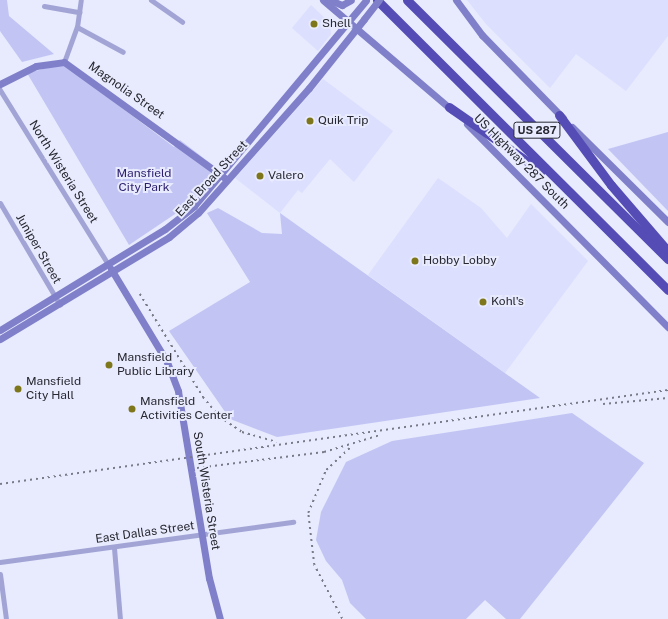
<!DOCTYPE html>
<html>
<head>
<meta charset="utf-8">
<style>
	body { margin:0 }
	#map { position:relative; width:668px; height:619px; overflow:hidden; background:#e8eafd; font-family:"Public Sans",sans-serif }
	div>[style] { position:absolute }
	.built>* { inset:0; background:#dcdffe }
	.green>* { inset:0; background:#c2c5f4 }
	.street>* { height:5px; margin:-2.5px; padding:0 2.5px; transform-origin:2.5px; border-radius:2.5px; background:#a2a4d6 }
	.secondary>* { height:7px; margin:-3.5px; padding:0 3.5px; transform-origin:3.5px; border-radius:3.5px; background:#8080ca }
	.highway>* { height:9px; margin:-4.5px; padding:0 4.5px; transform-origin:4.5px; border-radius:4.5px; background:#554db5 }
	.rail>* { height:1.5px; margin-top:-0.75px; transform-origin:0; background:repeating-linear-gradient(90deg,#797b88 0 2px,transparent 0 6px) }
	.secondary-bridge>* { height:7px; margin:-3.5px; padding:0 3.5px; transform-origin:3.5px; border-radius:3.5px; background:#8080ca }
	.dots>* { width:11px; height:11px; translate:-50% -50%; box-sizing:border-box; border:2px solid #e8eafd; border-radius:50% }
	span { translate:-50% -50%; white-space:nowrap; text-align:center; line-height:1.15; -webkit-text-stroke:4px #e8eafd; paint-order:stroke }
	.shield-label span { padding:1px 3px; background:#e8eafd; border:1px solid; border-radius:3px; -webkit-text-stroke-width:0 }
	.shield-label { font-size:11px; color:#272831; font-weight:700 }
	.poi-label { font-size:12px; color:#272831 }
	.left { translate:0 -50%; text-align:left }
	.street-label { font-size:12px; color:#272831 }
	.park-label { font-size:12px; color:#2a1e6d }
</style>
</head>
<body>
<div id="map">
	<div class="built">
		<div style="clip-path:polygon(467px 0,668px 0,668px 36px,626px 91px,576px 54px,550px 88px,486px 24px)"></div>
		<div style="clip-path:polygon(311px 5px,330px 23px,331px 34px,318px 51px,292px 28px)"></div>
		<div style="clip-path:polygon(323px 79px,393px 131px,354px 182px,330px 159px,302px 193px,298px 190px,280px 213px,235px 178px)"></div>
		<div style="clip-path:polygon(438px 178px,481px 208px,507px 238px,531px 204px,588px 261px,505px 373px,368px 275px)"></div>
	</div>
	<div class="green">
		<div style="clip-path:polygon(0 0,7px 0,9px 16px,54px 54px,22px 62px,0 31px)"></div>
		<div style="clip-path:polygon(63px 64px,174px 147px,180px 140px,218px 169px,206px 187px,181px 210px,129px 245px,27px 73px)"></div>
		<div style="clip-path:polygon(668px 132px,668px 211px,608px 149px)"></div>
		<div style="clip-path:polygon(218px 208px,262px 233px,282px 234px,280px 213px,540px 398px,277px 437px,230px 419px,169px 331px,250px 282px,207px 213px)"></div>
		<div style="clip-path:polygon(572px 413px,644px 463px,520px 619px,506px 619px,485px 600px,466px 619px,366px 619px,350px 603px,342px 580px,326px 561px,316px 540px,321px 512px,346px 462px,392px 441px)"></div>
	</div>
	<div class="street">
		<div style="left:151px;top:0;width:38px;rotate:35deg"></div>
		<div style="left:44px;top:6px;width:36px;rotate:10deg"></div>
		<div style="left:77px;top:27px;width:52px;rotate:28.5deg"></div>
		<div style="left:64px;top:62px;width:37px;rotate:-70deg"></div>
		<div style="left:77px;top:27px;width:27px;rotate:-82deg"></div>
		<div style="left:0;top:90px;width:205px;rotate:58.2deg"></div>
		<div style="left:0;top:203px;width:118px;rotate:59.5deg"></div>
		<div style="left:114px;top:548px;width:71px;rotate:85.2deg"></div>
		<div style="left:0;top:562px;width:296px;rotate:-7.8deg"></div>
		<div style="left:0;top:574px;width:45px;rotate:82.4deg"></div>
	</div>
	<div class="secondary">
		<div style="left:323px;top:0;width:170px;rotate:40.5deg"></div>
		<div style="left:330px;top:0;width:13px;rotate:23deg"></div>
		<div style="left:342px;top:5px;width:10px;rotate:-29deg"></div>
		<div style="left:456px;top:0;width:44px;rotate:53.4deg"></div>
		<div style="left:482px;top:35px;width:116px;rotate:45.7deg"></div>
		<div style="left:0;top:84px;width:40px;rotate:-26.6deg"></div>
		<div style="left:36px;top:66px;width:28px;rotate:-8deg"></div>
		<div style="left:64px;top:62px;width:198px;rotate:35.8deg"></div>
		<div style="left:467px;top:124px;width:286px;rotate:45.3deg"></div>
		<div style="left:572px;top:127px;width:135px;rotate:44.7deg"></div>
		<div style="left:111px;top:269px;width:109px;rotate:58.9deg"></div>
		<div style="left:167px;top:362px;width:31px;rotate:69deg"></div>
		<div style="left:178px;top:391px;width:190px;rotate:80.6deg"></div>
		<div style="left:209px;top:578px;width:42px;rotate:75deg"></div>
		<div style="left:0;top:330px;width:193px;rotate:-31.5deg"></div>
		<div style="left:165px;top:229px;width:37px;rotate:-38deg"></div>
		<div style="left:194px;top:206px;width:268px;rotate:-50.1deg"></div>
		<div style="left:0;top:339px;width:197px;rotate:-31.1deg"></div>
		<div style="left:169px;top:237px;width:38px;rotate:-40deg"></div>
		<div style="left:198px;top:213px;width:167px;rotate:-48.4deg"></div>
		<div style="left:309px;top:88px;width:88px;rotate:-51.4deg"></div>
	</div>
	<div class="highway">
		<div style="left:377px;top:0;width:411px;rotate:44.9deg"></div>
		<div style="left:407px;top:0;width:368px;rotate:44.8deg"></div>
		<div style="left:449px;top:107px;width:112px;rotate:34.8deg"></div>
		<div style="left:559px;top:115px;width:87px;rotate:53.4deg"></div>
		<div style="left:611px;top:185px;width:84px;rotate:49.3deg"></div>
	</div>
	<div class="rail">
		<div style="left:140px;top:294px;width:121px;rotate:58.5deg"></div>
		<div style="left:203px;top:397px;width:26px;rotate:50deg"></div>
		<div style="left:220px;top:417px;width:27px;rotate:34deg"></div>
		<div style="left:242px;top:432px;width:36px;rotate:16deg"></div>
		<div style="left:603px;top:404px;width:65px;rotate:-5.3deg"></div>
		<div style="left:197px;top:468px;width:128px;rotate:-7.2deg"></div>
		<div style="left:324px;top:452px;width:59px;rotate:-16.9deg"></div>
		<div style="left:0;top:484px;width:675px;rotate:-8.01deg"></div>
		<div style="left:342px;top:619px;width:61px;rotate:-117.4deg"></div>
		<div style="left:314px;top:565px;width:52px;rotate:-96.6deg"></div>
		<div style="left:308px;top:513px;width:47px;rotate:-67.3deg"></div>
		<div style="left:326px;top:470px;width:33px;rotate:-43deg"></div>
	</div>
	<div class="secondary-bridge">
		<div style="left:364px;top:19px;width:24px;rotate:-52deg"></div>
	</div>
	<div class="dots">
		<div style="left:314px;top:24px;background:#7e761a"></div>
		<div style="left:310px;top:121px;background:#7e761a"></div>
		<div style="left:260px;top:176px;background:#7e761a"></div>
		<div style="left:415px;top:261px;background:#7e761a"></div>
		<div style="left:483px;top:302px;background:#7e761a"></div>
		<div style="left:109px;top:365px;background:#7e761a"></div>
		<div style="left:18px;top:389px;background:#7e761a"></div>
		<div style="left:132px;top:409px;background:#7e761a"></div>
	</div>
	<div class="shield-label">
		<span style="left:537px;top:130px">US 287</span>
	</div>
	<div class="poi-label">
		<span class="left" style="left:322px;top:24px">Shell</span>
		<span class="left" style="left:318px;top:121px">Quik Trip</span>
		<span class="left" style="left:268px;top:176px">Valero</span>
		<span class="left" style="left:423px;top:261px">Hobby Lobby</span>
		<span class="left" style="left:491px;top:302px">Kohl's</span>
		<span class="left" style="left:117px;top:365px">Mansfield<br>Public Library</span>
		<span class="left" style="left:26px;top:389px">Mansfield<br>City Hall</span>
		<span class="left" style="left:140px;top:409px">Mansfield<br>Activities Center</span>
	</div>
	<div class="street-label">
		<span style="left:126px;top:91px;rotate:35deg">Magnolia Street</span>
		<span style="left:521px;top:162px;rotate:45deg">US Highway 287 South</span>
		<span style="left:63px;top:172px;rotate:58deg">North Wisteria Street</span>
		<span style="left:212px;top:179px;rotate:-47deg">East Broad Street</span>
		<span style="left:38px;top:249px;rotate:60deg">Juniper Street</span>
		<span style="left:206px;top:491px;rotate:81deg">South Wisteria Street</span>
		<span style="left:145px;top:533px;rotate:-8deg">East Dallas Street</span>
	</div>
	<div class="park-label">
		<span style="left:144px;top:181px">Mansfield<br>City Park</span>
	</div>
</div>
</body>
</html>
